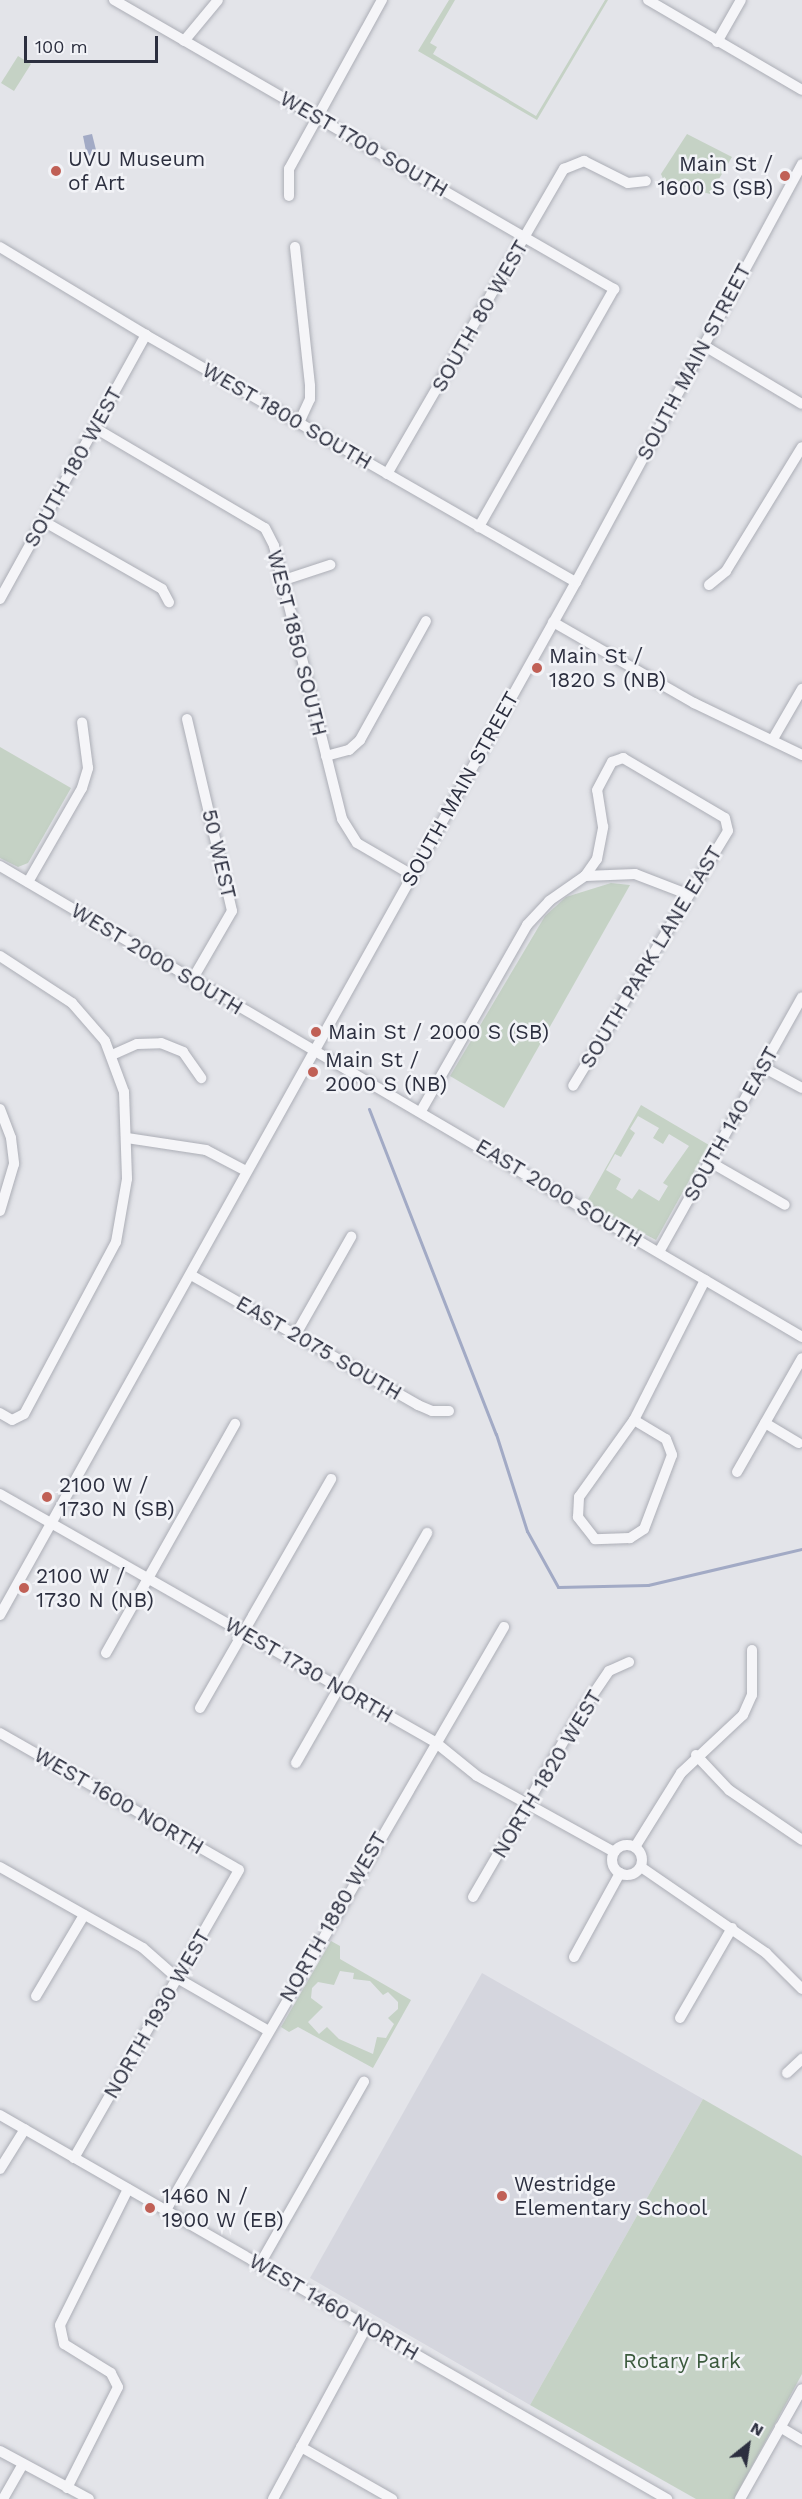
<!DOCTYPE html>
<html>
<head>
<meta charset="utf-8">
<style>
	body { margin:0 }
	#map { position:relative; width:802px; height:2499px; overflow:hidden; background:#e3e4e9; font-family:"Work Sans",sans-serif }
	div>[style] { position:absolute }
	.built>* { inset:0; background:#d5d6de }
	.green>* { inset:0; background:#c5d2c5 }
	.water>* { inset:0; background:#a2aac5 }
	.stream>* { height:3px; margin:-1.5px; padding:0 1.5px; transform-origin:1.5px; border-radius:1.5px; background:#a2aac5 }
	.roads { filter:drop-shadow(0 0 2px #acaeb6) drop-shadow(0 0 2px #acaeb6) }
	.minor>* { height:10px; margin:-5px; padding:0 5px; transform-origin:5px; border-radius:5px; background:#f5f5f8 }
	.minor>.ring { margin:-5px; padding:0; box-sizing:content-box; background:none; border:10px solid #f5f5f8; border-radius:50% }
	.dots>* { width:16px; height:16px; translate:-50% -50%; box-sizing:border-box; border:3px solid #f2f3f7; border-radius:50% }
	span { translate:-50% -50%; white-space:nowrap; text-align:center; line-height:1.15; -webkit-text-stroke:5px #f2f3f7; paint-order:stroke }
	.street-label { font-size:21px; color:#2c2f3f }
	.poi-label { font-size:21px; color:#2c2f3f }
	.left { translate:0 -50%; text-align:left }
	.right { translate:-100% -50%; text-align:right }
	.park-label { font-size:21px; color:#3b5a3d }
	.north { position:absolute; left:718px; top:2415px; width:60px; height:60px; -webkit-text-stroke:4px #f2f3f7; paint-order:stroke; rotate:30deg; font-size:16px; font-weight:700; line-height:24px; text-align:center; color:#2c2f3f }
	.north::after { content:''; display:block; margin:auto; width:21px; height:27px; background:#2c2f3f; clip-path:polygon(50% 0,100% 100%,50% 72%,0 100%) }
	.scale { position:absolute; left:24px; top:36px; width:134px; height:27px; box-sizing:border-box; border:3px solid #2c2f3f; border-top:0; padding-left:8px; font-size:18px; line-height:21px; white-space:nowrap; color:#2c2f3f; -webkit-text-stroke:4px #f2f3f7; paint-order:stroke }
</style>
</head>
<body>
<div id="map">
	<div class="built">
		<div style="clip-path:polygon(482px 1973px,703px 2099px,530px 2405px,310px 2278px)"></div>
	</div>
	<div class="green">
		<div style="clip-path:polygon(449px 0,455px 0,430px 43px,437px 47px,433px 54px,536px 116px,605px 0,608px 0,537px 120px,418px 51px)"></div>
		<div style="clip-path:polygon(18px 56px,31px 64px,14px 91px,1px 83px)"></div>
		<div style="clip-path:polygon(687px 134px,732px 157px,710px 194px,664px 181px,661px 174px)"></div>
		<div style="clip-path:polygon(0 747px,71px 788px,28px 863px,18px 867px,0 858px)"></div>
		<div style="clip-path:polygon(611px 883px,630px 885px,504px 1108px,450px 1076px,545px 916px,566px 897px)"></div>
		<div style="clip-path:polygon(evenodd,641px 1105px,709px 1145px,656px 1240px,586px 1203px,641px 1105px,638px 1116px,659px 1128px,653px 1138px,663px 1144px,669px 1134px,689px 1146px,663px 1183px,668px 1186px,659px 1201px,639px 1189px,632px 1199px,616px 1189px,621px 1179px,606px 1170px,615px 1154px,621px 1157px,635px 1133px,630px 1129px,638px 1116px)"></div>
		<div style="clip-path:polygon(evenodd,331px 1941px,340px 1946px,340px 1959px,411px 2000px,373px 2068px,298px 2027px,289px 2032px,281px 2027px,331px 1941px,340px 1971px,354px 1973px,353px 1979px,370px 1981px,383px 1995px,388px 1992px,398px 2002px,398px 2009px,388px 2018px,394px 2024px,386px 2038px,377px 2037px,373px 2054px,339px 2039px,327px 2027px,319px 2034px,308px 2022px,323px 2007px,311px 1998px,312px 1988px,318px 1982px,334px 1985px,340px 1971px)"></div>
		<div style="clip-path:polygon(703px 2099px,802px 2156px,802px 2374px,734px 2499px,696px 2499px,530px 2405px)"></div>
	</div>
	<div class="water">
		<div style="clip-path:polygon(92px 134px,97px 154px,87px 156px,83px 136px)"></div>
	</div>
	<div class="stream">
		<div style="left:369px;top:1109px;width:349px;rotate:68.7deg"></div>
		<div style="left:496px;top:1434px;width:102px;rotate:72.3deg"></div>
		<div style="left:527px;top:1531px;width:64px;rotate:61deg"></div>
		<div style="left:558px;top:1587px;width:90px;rotate:-1.3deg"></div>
		<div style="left:648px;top:1585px;width:158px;rotate:-13.2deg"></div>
	</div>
	<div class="roads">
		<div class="minor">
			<div style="left:114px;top:0;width:578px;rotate:30.03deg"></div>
			<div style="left:614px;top:289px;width:274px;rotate:119.6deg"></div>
			<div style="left:648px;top:0;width:178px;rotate:30.3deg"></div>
			<div style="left:184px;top:41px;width:53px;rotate:-50.3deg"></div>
			<div style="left:717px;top:42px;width:48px;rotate:-60.3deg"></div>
			<div style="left:289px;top:196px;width:27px;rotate:-90deg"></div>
			<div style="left:289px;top:169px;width:193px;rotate:-61.2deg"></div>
			<div style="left:0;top:247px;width:170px;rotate:31.1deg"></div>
			<div style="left:146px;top:335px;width:496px;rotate:29.9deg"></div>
			<div style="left:295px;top:247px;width:140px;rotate:83.8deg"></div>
			<div style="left:310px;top:386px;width:13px;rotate:90deg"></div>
			<div style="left:310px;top:399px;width:26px;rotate:115deg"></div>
			<div style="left:703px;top:345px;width:115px;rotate:30.8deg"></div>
			<div style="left:95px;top:428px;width:197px;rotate:30.5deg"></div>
			<div style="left:265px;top:528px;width:20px;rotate:63deg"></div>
			<div style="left:274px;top:546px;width:281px;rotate:76deg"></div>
			<div style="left:342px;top:819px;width:28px;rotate:58deg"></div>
			<div style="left:357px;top:843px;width:64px;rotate:30.2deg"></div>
			<div style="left:387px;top:474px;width:353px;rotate:-59.9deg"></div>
			<div style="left:564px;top:169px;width:22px;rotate:-22deg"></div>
			<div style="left:584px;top:161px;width:49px;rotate:26.6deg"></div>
			<div style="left:628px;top:183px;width:18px;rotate:-6deg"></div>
			<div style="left:43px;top:521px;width:137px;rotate:29.7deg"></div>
			<div style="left:162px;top:589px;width:15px;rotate:62deg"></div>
			<div style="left:281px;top:581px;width:52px;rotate:-18.1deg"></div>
			<div style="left:709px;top:585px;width:22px;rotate:-39deg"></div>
			<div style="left:726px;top:571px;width:145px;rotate:-58.5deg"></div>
			<div style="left:0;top:599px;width:302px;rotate:-61.1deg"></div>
			<div style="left:553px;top:622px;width:163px;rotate:29.9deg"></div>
			<div style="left:694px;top:703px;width:120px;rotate:25.7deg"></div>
			<div style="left:187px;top:719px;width:197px;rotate:76.8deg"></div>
			<div style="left:232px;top:911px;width:80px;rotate:120.1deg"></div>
			<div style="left:773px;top:739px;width:58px;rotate:-59.9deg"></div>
			<div style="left:326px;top:756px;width:24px;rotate:-15deg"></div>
			<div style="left:349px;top:750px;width:15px;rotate:-42deg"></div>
			<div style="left:360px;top:740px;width:136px;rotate:-61deg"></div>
			<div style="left:0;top:866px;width:930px;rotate:30.42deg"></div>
			<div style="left:585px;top:876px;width:50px;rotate:-2.3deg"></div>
			<div style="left:635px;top:874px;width:56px;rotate:21deg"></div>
			<div style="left:28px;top:882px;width:108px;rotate:-60.1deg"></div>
			<div style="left:82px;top:788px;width:21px;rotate:-73deg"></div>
			<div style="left:88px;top:768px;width:46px;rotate:-97.4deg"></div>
			<div style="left:0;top:956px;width:86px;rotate:33.1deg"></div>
			<div style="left:72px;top:1003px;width:50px;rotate:49deg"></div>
			<div style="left:105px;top:1041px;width:54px;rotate:69.6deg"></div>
			<div style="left:124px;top:1092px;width:87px;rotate:88deg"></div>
			<div style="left:127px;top:1179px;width:64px;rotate:99.9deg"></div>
			<div style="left:116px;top:1242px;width:195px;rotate:118.1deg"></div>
			<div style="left:24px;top:1414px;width:13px;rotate:153deg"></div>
			<div style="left:12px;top:1420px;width:14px;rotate:-150deg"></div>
			<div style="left:112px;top:1055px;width:27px;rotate:-24deg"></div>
			<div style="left:137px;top:1044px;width:24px;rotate:-2deg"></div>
			<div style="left:161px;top:1043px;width:24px;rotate:22deg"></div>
			<div style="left:183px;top:1052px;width:32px;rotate:55deg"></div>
			<div style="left:763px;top:1067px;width:44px;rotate:28.3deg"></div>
			<div style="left:0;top:1109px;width:31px;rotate:69deg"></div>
			<div style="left:11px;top:1138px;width:26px;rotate:83deg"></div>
			<div style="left:14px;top:1164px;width:49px;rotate:106.6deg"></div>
			<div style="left:421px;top:1111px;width:214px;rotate:-60.3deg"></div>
			<div style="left:527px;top:925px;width:33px;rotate:-47deg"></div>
			<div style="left:549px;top:901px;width:44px;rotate:-34.8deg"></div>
			<div style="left:585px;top:876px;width:21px;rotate:-55deg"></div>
			<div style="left:597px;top:859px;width:33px;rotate:-79deg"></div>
			<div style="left:603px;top:827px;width:37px;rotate:-99deg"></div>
			<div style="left:597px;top:790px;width:32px;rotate:-62deg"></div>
			<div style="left:612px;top:762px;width:12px;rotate:-20deg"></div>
			<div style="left:623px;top:758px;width:118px;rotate:30.5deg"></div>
			<div style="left:725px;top:818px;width:13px;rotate:77deg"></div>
			<div style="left:728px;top:831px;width:298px;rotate:121.3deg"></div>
			<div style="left:127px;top:1138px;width:80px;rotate:8.6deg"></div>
			<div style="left:206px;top:1150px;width:45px;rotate:27.7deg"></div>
			<div style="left:710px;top:1162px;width:86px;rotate:29.8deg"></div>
			<div style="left:659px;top:1252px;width:292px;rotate:-60.7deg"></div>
			<div style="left:191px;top:1275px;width:262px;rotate:29.8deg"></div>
			<div style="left:418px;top:1405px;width:15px;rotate:23deg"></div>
			<div style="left:432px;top:1411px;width:17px"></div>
			<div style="left:296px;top:1334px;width:112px;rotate:-60.4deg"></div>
			<div style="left:634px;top:1420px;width:37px;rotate:31deg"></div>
			<div style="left:666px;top:1439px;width:17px;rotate:69deg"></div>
			<div style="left:672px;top:1455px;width:79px;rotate:110.7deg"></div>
			<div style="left:644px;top:1529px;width:17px;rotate:147deg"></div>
			<div style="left:630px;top:1538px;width:35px;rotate:178deg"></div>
			<div style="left:595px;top:1539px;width:28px;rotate:-128deg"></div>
			<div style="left:578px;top:1517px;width:20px;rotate:-87deg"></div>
			<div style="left:579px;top:1497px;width:95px;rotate:-54.5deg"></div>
			<div style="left:634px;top:1420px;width:157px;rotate:-63.1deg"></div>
			<div style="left:765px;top:1423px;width:39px;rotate:31deg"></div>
			<div style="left:737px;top:1472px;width:131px;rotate:-60.3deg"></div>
			<div style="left:0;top:1494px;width:501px;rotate:29.69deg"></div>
			<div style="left:435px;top:1742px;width:54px;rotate:39deg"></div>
			<div style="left:477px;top:1776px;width:157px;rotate:29deg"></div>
			<div style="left:0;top:1615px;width:1183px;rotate:-60.86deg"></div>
			<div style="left:576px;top:582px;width:475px;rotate:-61.6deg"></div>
			<div style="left:106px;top:1653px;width:263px;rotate:-60.6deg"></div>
			<div style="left:200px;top:1708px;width:264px;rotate:-60.2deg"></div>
			<div style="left:0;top:1733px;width:275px;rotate:29.8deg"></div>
			<div style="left:239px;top:1870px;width:332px;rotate:119.8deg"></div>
			<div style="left:696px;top:1755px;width:48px;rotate:46.7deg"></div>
			<div style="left:729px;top:1790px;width:88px;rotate:34.4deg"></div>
			<div style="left:296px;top:1763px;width:265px;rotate:-60.3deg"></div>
			<div class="ring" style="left:612px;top:1845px;width:20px;height:20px"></div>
			<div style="left:635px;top:1847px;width:87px;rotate:-58.1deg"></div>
			<div style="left:681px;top:1773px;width:85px;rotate:-43.1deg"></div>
			<div style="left:743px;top:1715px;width:22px;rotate:-66deg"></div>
			<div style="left:752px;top:1695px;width:45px;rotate:-90deg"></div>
			<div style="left:0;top:1867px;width:164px;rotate:29.5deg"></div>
			<div style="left:143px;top:1948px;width:45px;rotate:41.4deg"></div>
			<div style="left:177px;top:1978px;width:104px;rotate:30deg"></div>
			<div style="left:641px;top:1867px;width:152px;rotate:34.5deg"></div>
			<div style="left:766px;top:1953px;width:51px;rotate:45deg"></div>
			<div style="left:473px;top:1897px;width:207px;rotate:-59.8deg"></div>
			<div style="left:577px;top:1718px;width:57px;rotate:-55.8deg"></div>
			<div style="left:609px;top:1671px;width:22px;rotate:-24deg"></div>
			<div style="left:574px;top:1957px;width:96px;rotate:-61.3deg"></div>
			<div style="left:36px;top:1996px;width:94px;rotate:-59.3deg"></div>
			<div style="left:680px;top:2018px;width:104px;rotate:-60deg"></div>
			<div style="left:787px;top:2073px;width:21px;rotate:-43deg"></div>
			<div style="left:0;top:2115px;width:770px;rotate:29.93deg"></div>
			<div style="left:0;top:2169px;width:47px;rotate:-58deg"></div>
			<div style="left:166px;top:2210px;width:674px;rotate:-59.9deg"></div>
			<div style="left:260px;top:2264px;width:210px;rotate:-60.3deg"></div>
			<div style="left:780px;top:2427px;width:26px;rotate:31deg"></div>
			<div style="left:301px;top:2447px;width:105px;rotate:29.7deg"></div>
			<div style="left:0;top:2451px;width:101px;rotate:28.3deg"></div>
			<div style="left:67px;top:2488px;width:113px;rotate:-63.2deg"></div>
			<div style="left:118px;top:2387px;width:16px;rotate:-117deg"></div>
			<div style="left:111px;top:2373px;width:55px;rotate:-148.3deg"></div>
			<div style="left:64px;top:2344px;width:19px;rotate:-102deg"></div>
			<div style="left:60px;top:2325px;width:152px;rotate:-63.4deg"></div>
			<div style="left:3px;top:2499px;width:40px;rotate:-60.3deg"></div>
			<div style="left:273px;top:2499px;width:197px;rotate:-61.5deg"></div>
			<div style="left:740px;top:2499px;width:126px;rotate:-60.6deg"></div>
		</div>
	</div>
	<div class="dots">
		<div style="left:56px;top:171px;background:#c06056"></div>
		<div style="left:785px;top:176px;background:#c06056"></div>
		<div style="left:537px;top:668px;background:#c06056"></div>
		<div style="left:316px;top:1032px;background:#c06056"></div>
		<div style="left:313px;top:1072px;background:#c06056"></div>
		<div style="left:47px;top:1497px;background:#c06056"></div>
		<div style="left:24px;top:1588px;background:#c06056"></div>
		<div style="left:502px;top:2196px;background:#c06056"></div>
		<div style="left:150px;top:2208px;background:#c06056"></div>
	</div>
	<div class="street-label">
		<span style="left:364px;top:144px;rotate:30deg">WEST 1700 SOUTH</span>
		<span style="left:480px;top:316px;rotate:-60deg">SOUTH 80 WEST</span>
		<span style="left:694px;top:362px;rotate:-62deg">SOUTH MAIN STREET</span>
		<span style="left:287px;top:416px;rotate:30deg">WEST 1800 SOUTH</span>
		<span style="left:73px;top:467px;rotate:-61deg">SOUTH 180 WEST</span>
		<span style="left:297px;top:643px;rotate:76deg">WEST 1850 SOUTH</span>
		<span style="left:460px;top:789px;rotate:-61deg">SOUTH MAIN STREET</span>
		<span style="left:219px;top:854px;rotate:77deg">50 WEST</span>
		<span style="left:651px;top:957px;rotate:-59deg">SOUTH PARK LANE EAST</span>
		<span style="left:157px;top:959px;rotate:31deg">WEST 2000 SOUTH</span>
		<span style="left:731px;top:1124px;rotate:-61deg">SOUTH 140 EAST</span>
		<span style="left:559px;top:1193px;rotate:31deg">EAST 2000 SOUTH</span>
		<span style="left:319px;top:1348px;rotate:30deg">EAST 2075 SOUTH</span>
		<span style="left:309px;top:1670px;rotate:30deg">WEST 1730 NORTH</span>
		<span style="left:547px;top:1774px;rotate:-59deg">NORTH 1820 WEST</span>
		<span style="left:119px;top:1801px;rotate:30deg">WEST 1600 NORTH</span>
		<span style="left:333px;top:1917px;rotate:-60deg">NORTH 1880 WEST</span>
		<span style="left:157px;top:2014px;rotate:-60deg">NORTH 1930 WEST</span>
		<span style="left:334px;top:2307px;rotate:30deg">WEST 1460 NORTH</span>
	</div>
	<div class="poi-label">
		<span class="left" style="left:68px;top:171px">UVU Museum<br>of Art</span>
		<span class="right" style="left:773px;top:176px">Main St /<br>1600 S (SB)</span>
		<span class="left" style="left:549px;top:668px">Main St /<br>1820 S (NB)</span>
		<span class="left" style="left:328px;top:1032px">Main St / 2000 S (SB)</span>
		<span class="left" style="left:325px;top:1072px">Main St /<br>2000 S (NB)</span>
		<span class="left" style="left:59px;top:1497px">2100 W /<br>1730 N (SB)</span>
		<span class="left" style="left:36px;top:1588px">2100 W /<br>1730 N (NB)</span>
		<span class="left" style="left:514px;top:2196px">Westridge<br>Elementary School</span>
		<span class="left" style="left:162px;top:2208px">1460 N /<br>1900 W (EB)</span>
	</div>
	<div class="park-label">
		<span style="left:682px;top:2361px">Rotary Park</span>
	</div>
	<div class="north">N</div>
	<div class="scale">100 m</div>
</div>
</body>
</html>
